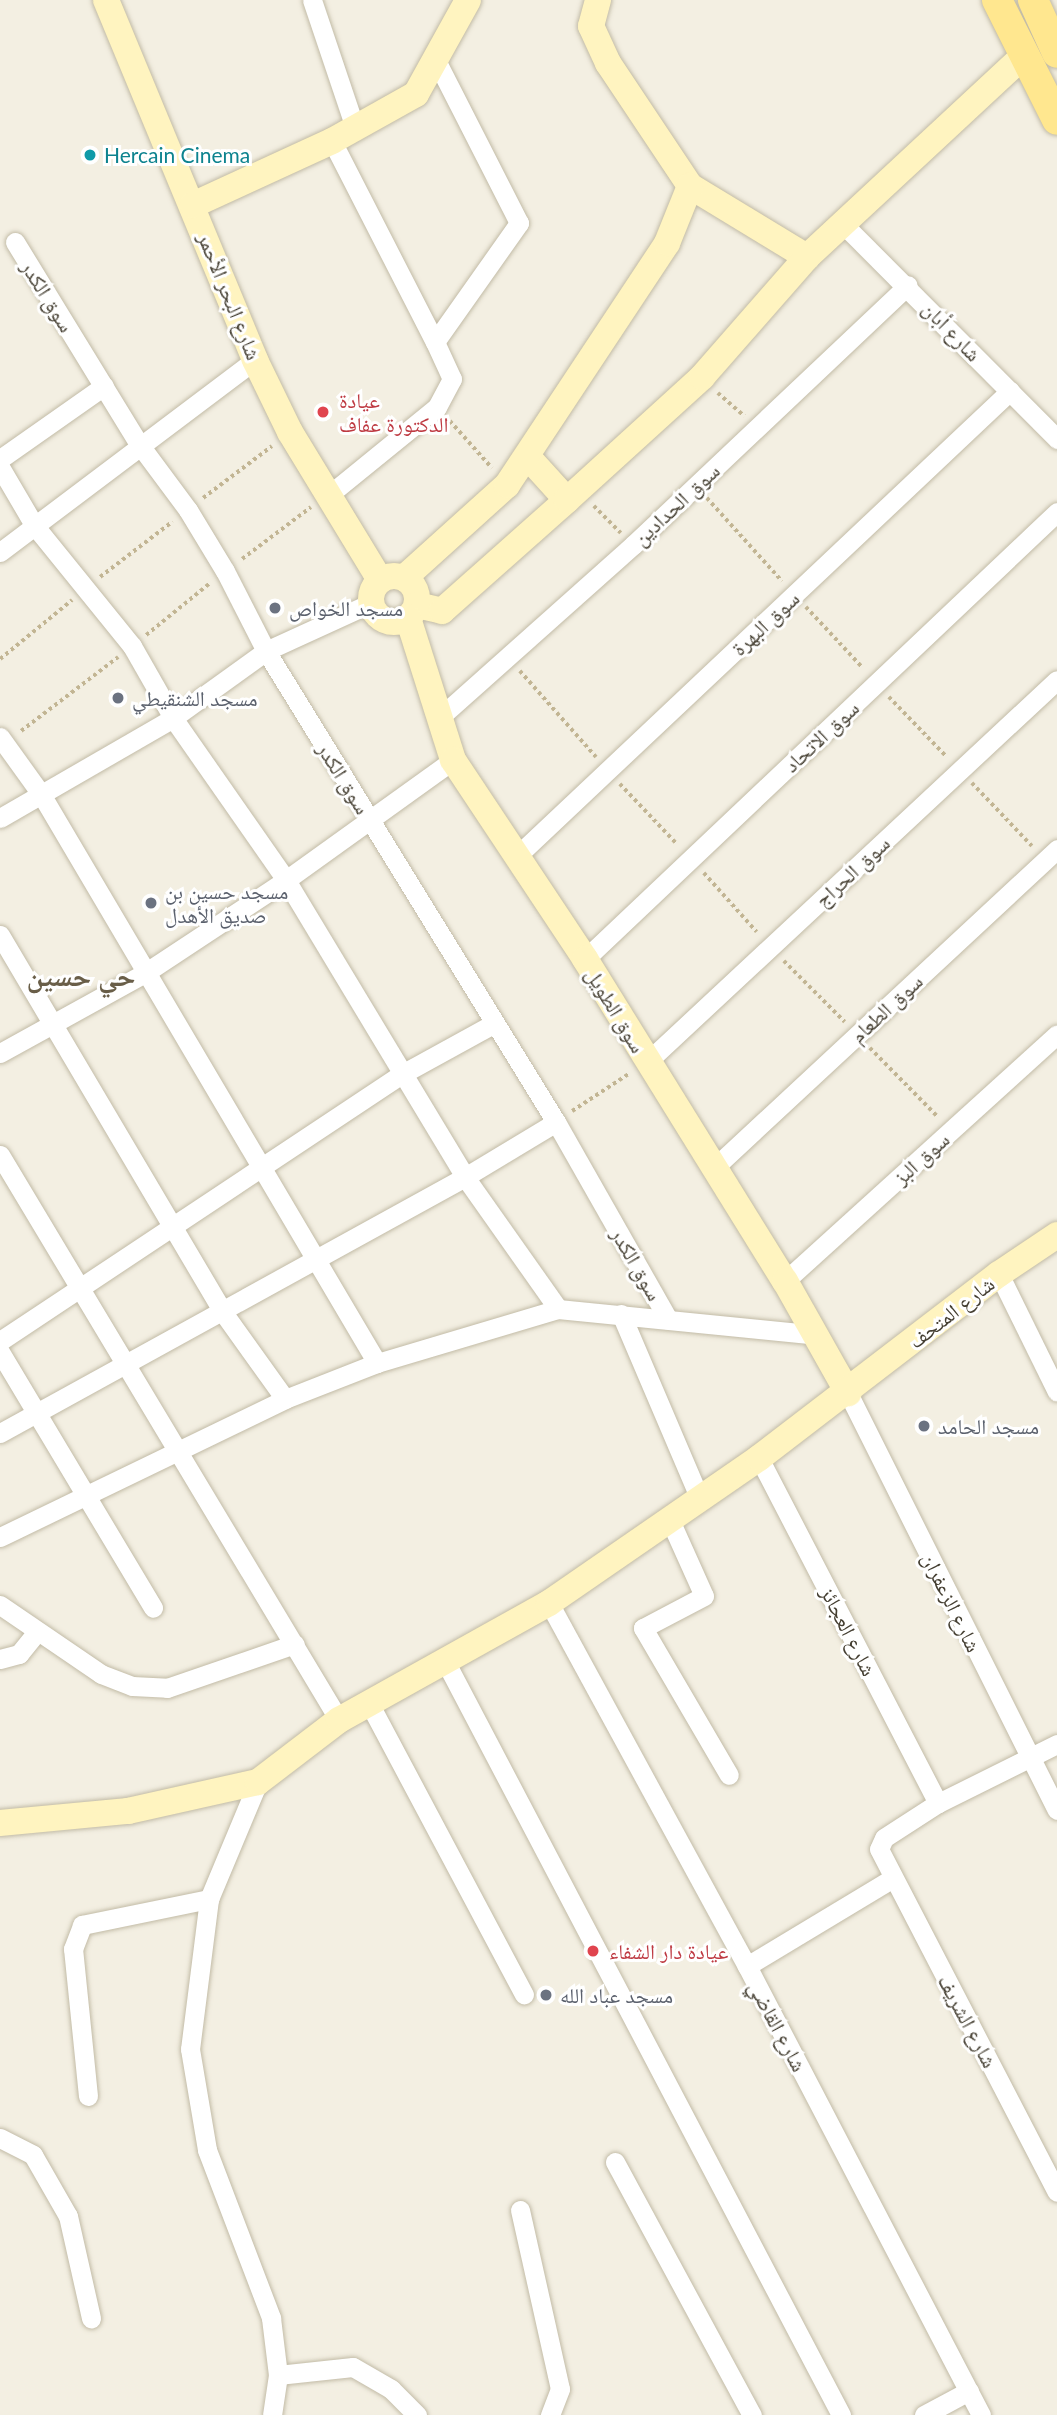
<!DOCTYPE html>
<html>
<head>
<meta charset="utf-8">
<style>
	body { margin:0 }
	#map { position:relative; width:1057px; height:2415px; overflow:hidden; background:#f3efe2; font-family:Lato,"Noto Naskh Arabic",sans-serif }
	div>[style] { position:absolute }
	.path>* { height:3.5px; margin-top:-1.75px; transform-origin:0; background:repeating-linear-gradient(90deg,#c2b593 0 3.5px,transparent 0 7px) }
	.roads { filter:drop-shadow(0 0 2px #c2bba6) drop-shadow(0 0 2px #c2bba6) }
	.street>* { height:19px; margin:-9.5px; padding:0 9.5px; transform-origin:9.5px; border-radius:9.5px; background:#fff }
	.secondary>* { height:26px; margin:-13px; padding:0 13px; transform-origin:13px; border-radius:13px; background:#fff4c0 }
	.secondary>.ring { margin:-13px; padding:0; box-sizing:content-box; background:none; border:26px solid #fff4c0; border-radius:50% }
	.primary>* { height:30px; margin:-15px; padding:0 15px; transform-origin:15px; border-radius:15px; background:#ffe78f }
	.dots>* { width:19px; height:19px; translate:-50% -50%; box-sizing:border-box; border:4px solid #fff; border-radius:50% }
	span { translate:-50% -50%; white-space:nowrap; text-align:center; line-height:1.15; -webkit-text-stroke:6px #fff; paint-order:stroke }
	.culture-label { font-size:21px; color:#0d838f }
	.left { translate:0 -50%; text-align:left }
	.street-label { font-size:21px; color:#453f32 }
	.health-label { font-size:21px; color:#be3a42 }
	.worship-label { font-size:21px; color:#5b616d }
	.district-label { font-size:28px; color:#695e48; font-weight:700 }
</style>
</head>
<body>
<div id="map">
	<div class="path">
		<div style="left:718px;top:393px;width:35px;rotate:41deg"></div>
		<div style="left:450px;top:421px;width:63px;rotate:48.2deg"></div>
		<div style="left:203px;top:498px;width:86px;rotate:-37deg"></div>
		<div style="left:707px;top:498px;width:112px;rotate:47.9deg"></div>
		<div style="left:594px;top:506px;width:38px;rotate:45deg"></div>
		<div style="left:242px;top:559px;width:86px;rotate:-37deg"></div>
		<div style="left:100px;top:577px;width:91px;rotate:-37.4deg"></div>
		<div style="left:806px;top:607px;width:83px;rotate:46.9deg"></div>
		<div style="left:146px;top:635px;width:82px;rotate:-39.1deg"></div>
		<div style="left:0;top:659px;width:93px;rotate:-39.3deg"></div>
		<div style="left:520px;top:671px;width:115px;rotate:48.5deg"></div>
		<div style="left:889px;top:697px;width:83px;rotate:46deg"></div>
		<div style="left:21px;top:731px;width:122px;rotate:-37.3deg"></div>
		<div style="left:972px;top:783px;width:87px;rotate:46.4deg"></div>
		<div style="left:620px;top:784px;width:83px;rotate:46.5deg"></div>
		<div style="left:704px;top:873px;width:79px;rotate:48.1deg"></div>
		<div style="left:784px;top:961px;width:86px;rotate:45deg"></div>
		<div style="left:870px;top:1048px;width:97px;rotate:45.4deg"></div>
		<div style="left:572px;top:1111px;width:69px;rotate:-33.2deg"></div>
	</div>
	<div class="roads">
		<div class="street">
			<div style="left:312px;top:0;width:135px;rotate:71.4deg"></div>
			<div style="left:332px;top:141px;width:226px;rotate:62.9deg"></div>
			<div style="left:845px;top:226px;width:301px;rotate:45.1deg"></div>
			<div style="left:15px;top:242px;width:237px;rotate:58.5deg"></div>
			<div style="left:139px;top:444px;width:82px;rotate:53.4deg"></div>
			<div style="left:188px;top:510px;width:71px;rotate:58.8deg"></div>
			<div style="left:225px;top:571px;width:90px;rotate:62.9deg"></div>
			<div style="left:266px;top:651px;width:553px;rotate:58.38deg"></div>
			<div style="left:556px;top:1122px;width:227px;rotate:60.4deg"></div>
			<div style="left:0;top:459px;width:127px;rotate:-35.1deg"></div>
			<div style="left:0;top:467px;width:67px;rotate:59.6deg"></div>
			<div style="left:34px;top:525px;width:156px;rotate:51deg"></div>
			<div style="left:132px;top:646px;width:83px;rotate:60.3deg"></div>
			<div style="left:173px;top:718px;width:198px;rotate:55.1deg"></div>
			<div style="left:286px;top:880px;width:347px;rotate:58.9deg"></div>
			<div style="left:465px;top:1177px;width:161px;rotate:54.8deg"></div>
			<div style="left:330px;top:494px;width:138px;rotate:-39.1deg"></div>
			<div style="left:437px;top:407px;width:32px;rotate:-62deg"></div>
			<div style="left:452px;top:379px;width:41px;rotate:-114.7deg"></div>
			<div style="left:435px;top:342px;width:146px;rotate:-54.8deg"></div>
			<div style="left:519px;top:223px;width:183px;rotate:-117deg"></div>
			<div style="left:0;top:552px;width:319px;rotate:-37deg"></div>
			<div style="left:440px;top:717px;width:259px;rotate:-41.7deg"></div>
			<div style="left:633px;top:545px;width:378px;rotate:-43.4deg"></div>
			<div style="left:0;top:737px;width:70px;rotate:54.3deg"></div>
			<div style="left:41px;top:794px;width:661px;rotate:59.44deg"></div>
			<div style="left:0;top:818px;width:200px;rotate:-30deg"></div>
			<div style="left:173px;top:718px;width:115px;rotate:-35.8deg"></div>
			<div style="left:266px;top:651px;width:115px;rotate:-24.6deg"></div>
			<div style="left:519px;top:854px;width:675px;rotate:-43.32deg"></div>
			<div style="left:0;top:935px;width:437px;rotate:59.4deg"></div>
			<div style="left:222px;top:1311px;width:108px;rotate:54.4deg"></div>
			<div style="left:585px;top:959px;width:650px;rotate:-43.44deg"></div>
			<div style="left:0;top:1053px;width:166px;rotate:-28.9deg"></div>
			<div style="left:145px;top:973px;width:169px;rotate:-33.4deg"></div>
			<div style="left:286px;top:880px;width:206px;rotate:-35.7deg"></div>
			<div style="left:647px;top:1062px;width:560px;rotate:-42.98deg"></div>
			<div style="left:0;top:1155px;width:659px;rotate:59.04deg"></div>
			<div style="left:715px;top:1167px;width:467px;rotate:-42.9deg"></div>
			<div style="left:999px;top:1274px;width:131px;rotate:63.8deg"></div>
			<div style="left:785px;top:1281px;width:367px;rotate:-42.2deg"></div>
			<div style="left:621px;top:1314px;width:199px;rotate:66.9deg"></div>
			<div style="left:0;top:1341px;width:483px;rotate:-33.6deg"></div>
			<div style="left:402px;top:1074px;width:104px;rotate:-28.8deg"></div>
			<div style="left:0;top:1352px;width:298px;rotate:59.1deg"></div>
			<div style="left:848px;top:1393px;width:466px;rotate:63.4deg"></div>
			<div style="left:0;top:1433px;width:531px;rotate:-28.83deg"></div>
			<div style="left:465px;top:1177px;width:106px;rotate:-31.1deg"></div>
			<div style="left:759px;top:1458px;width:389px;rotate:62.6deg"></div>
			<div style="left:669px;top:1518px;width:85px;rotate:65.8deg"></div>
			<div style="left:704px;top:1596px;width:69px;rotate:152.3deg"></div>
			<div style="left:643px;top:1628px;width:170px;rotate:59.7deg"></div>
			<div style="left:0;top:1537px;width:317px;rotate:-25.8deg"></div>
			<div style="left:285px;top:1399px;width:99px;rotate:-21.4deg"></div>
			<div style="left:377px;top:1363px;width:189px;rotate:-16.6deg"></div>
			<div style="left:558px;top:1309px;width:260px;rotate:5.7deg"></div>
			<div style="left:549px;top:1603px;width:413px;rotate:61.4deg"></div>
			<div style="left:747px;top:1966px;width:506px;rotate:62.47deg"></div>
			<div style="left:0;top:1605px;width:122px;rotate:34.3deg"></div>
			<div style="left:101px;top:1674px;width:33px;rotate:21deg"></div>
			<div style="left:132px;top:1686px;width:35px;rotate:3deg"></div>
			<div style="left:167px;top:1688px;width:135px;rotate:-19deg"></div>
			<div style="left:0;top:1659px;width:20px;rotate:-15deg"></div>
			<div style="left:19px;top:1654px;width:27px;rotate:-51deg"></div>
			<div style="left:444px;top:1659px;width:854px;rotate:62.29deg"></div>
			<div style="left:369px;top:1703px;width:330px;rotate:62deg"></div>
			<div style="left:1057px;top:1744px;width:133px;rotate:153.6deg"></div>
			<div style="left:938px;top:1803px;width:64px;rotate:147.1deg"></div>
			<div style="left:884px;top:1838px;width:12px;rotate:114deg"></div>
			<div style="left:879px;top:1849px;width:386px;rotate:62.6deg"></div>
			<div style="left:258px;top:1782px;width:127px;rotate:112.7deg"></div>
			<div style="left:209px;top:1899px;width:151px;rotate:97.2deg"></div>
			<div style="left:190px;top:2049px;width:102px;rotate:80.4deg"></div>
			<div style="left:207px;top:2150px;width:180px;rotate:69.1deg"></div>
			<div style="left:271px;top:2318px;width:57px;rotate:83deg"></div>
			<div style="left:278px;top:2375px;width:40px;rotate:98.5deg"></div>
			<div style="left:747px;top:1966px;width:170px;rotate:-31.1deg"></div>
			<div style="left:88px;top:2096px;width:148px;rotate:-95.8deg"></div>
			<div style="left:73px;top:1949px;width:26px;rotate:-69deg"></div>
			<div style="left:82px;top:1925px;width:130px;rotate:-11.6deg"></div>
			<div style="left:0;top:2138px;width:37px;rotate:27deg"></div>
			<div style="left:33px;top:2155px;width:70px;rotate:60.2deg"></div>
			<div style="left:68px;top:2216px;width:105px;rotate:77.3deg"></div>
			<div style="left:615px;top:2162px;width:288px;rotate:61.6deg"></div>
			<div style="left:520px;top:2210px;width:183px;rotate:77.4deg"></div>
			<div style="left:560px;top:2389px;width:28px;rotate:111deg"></div>
			<div style="left:278px;top:2375px;width:75px;rotate:-6.1deg"></div>
			<div style="left:353px;top:2367px;width:44px;rotate:30.1deg"></div>
			<div style="left:391px;top:2389px;width:37px;rotate:45deg"></div>
			<div style="left:924px;top:2415px;width:51px;rotate:-28.1deg"></div>
		</div>
		<div class="secondary">
			<div style="left:106px;top:0;width:390px;rotate:67.5deg"></div>
			<div style="left:255px;top:360px;width:80px;rotate:64.1deg"></div>
			<div style="left:290px;top:432px;width:173px;rotate:58.7deg"></div>
			<div style="left:598px;top:0;width:27px;rotate:105deg"></div>
			<div style="left:591px;top:26px;width:41px;rotate:65.3deg"></div>
			<div style="left:608px;top:63px;width:148px;rotate:56.3deg"></div>
			<div style="left:690px;top:186px;width:137px;rotate:31.3deg"></div>
			<div style="left:193px;top:205px;width:153px;rotate:-24.7deg"></div>
			<div style="left:332px;top:141px;width:96px;rotate:-29.2deg"></div>
			<div style="left:416px;top:94px;width:107px;rotate:-61deg"></div>
			<div style="left:527px;top:456px;width:59px;rotate:47.7deg"></div>
			<div class="ring" style="left:371px;top:576px;width:20px;height:20px"></div>
			<div style="left:404px;top:578px;width:139px;rotate:-42.1deg"></div>
			<div style="left:507px;top:485px;width:290px;rotate:-56.5deg"></div>
			<div style="left:667px;top:243px;width:61px;rotate:-68deg"></div>
			<div style="left:417px;top:605px;width:26px;rotate:13deg"></div>
			<div style="left:442px;top:611px;width:167px;rotate:-41.6deg"></div>
			<div style="left:567px;top:500px;width:183px;rotate:-42.3deg"></div>
			<div style="left:702px;top:377px;width:159px;rotate:-48.8deg"></div>
			<div style="left:807px;top:257px;width:296px;rotate:-42.9deg"></div>
			<div style="left:408px;top:618px;width:149px;rotate:72.4deg"></div>
			<div style="left:453px;top:760px;width:239px;rotate:56.4deg"></div>
			<div style="left:585px;top:959px;width:379px;rotate:58.2deg"></div>
			<div style="left:785px;top:1281px;width:129px;rotate:60.6deg"></div>
			<div style="left:0;top:1823px;width:129px;rotate:-5.4deg"></div>
			<div style="left:128px;top:1811px;width:133px;rotate:-12.6deg"></div>
			<div style="left:258px;top:1782px;width:102px;rotate:-37.4deg"></div>
			<div style="left:339px;top:1720px;width:240px;rotate:-29.1deg"></div>
			<div style="left:549px;top:1603px;width:255px;rotate:-34.6deg"></div>
			<div style="left:759px;top:1458px;width:302px;rotate:-37.5deg"></div>
			<div style="left:999px;top:1274px;width:70px;rotate:-33.9deg"></div>
		</div>
		<div class="primary">
			<div style="left:997px;top:0;width:134px;rotate:63.4deg"></div>
			<div style="left:1033px;top:0;width:58px;rotate:65.6deg"></div>
		</div>
	</div>
	<div class="dots">
		<div style="left:90px;top:155px;background:#0f9aa8"></div>
		<div style="left:323px;top:412px;background:#e0444e"></div>
		<div style="left:275px;top:608px;background:#6b7280"></div>
		<div style="left:118px;top:698px;background:#6b7280"></div>
		<div style="left:151px;top:903px;background:#6b7280"></div>
		<div style="left:924px;top:1426px;background:#6b7280"></div>
		<div style="left:593px;top:1951px;background:#e0444e"></div>
		<div style="left:546px;top:1995px;background:#6b7280"></div>
	</div>
	<div class="culture-label">
		<span class="left" style="left:104px;top:155px">Hercain Cinema</span>
	</div>
	<div class="street-label">
		<span style="left:48px;top:296px;rotate:58deg">سوق الكدر</span>
		<span style="left:230px;top:296px;rotate:68deg">شارع البحر الأحمر</span>
		<span style="left:952px;top:331px;rotate:46deg">شارع أبان</span>
		<span style="left:676px;top:504px;rotate:-43deg">سوق الحدادين</span>
		<span style="left:765px;top:623px;rotate:-43deg">سوق البهرة</span>
		<span style="left:821px;top:736px;rotate:-43deg">سوق الاتحاد</span>
		<span style="left:344px;top:778px;rotate:58deg">سوق الكدر</span>
		<span style="left:852px;top:871px;rotate:-43deg">سوق الحراج</span>
		<span style="left:886px;top:1008px;rotate:-43deg">سوق الطعام</span>
		<span style="left:616px;top:1010px;rotate:59deg">سوق الطويل</span>
		<span style="left:921px;top:1158px;rotate:-42deg">سوق البز</span>
		<span style="left:637px;top:1264px;rotate:60deg">سوق الكدر</span>
		<span style="left:951px;top:1312px;rotate:-38deg">شارع المتحف</span>
		<span style="left:952px;top:1602px;rotate:64deg">شارع الزعفران</span>
		<span style="left:849px;top:1631px;rotate:63deg">شارع العجائز</span>
		<span style="left:968px;top:2021px;rotate:62deg">شارع الشريف</span>
		<span style="left:778px;top:2026px;rotate:62deg">شارع القاضي</span>
	</div>
	<div class="health-label">
		<span class="left" style="left:339px;top:412px">عيادة<br>الدكتورة عفاف</span>
		<span class="left" style="left:609px;top:1951px">عيادة دار الشفاء</span>
	</div>
	<div class="worship-label">
		<span class="left" style="left:289px;top:608px">مسجد الخواص</span>
		<span class="left" style="left:132px;top:698px">مسجد الشنقيطي</span>
		<span class="left" style="left:165px;top:903px">مسجد حسين بن<br>صديق الأهدل</span>
		<span class="left" style="left:938px;top:1426px">مسجد الحامد</span>
		<span class="left" style="left:560px;top:1995px">مسجد عباد الله</span>
	</div>
	<div class="district-label">
		<span style="left:81px;top:975px">حي حسين</span>
	</div>
</div>
</body>
</html>
